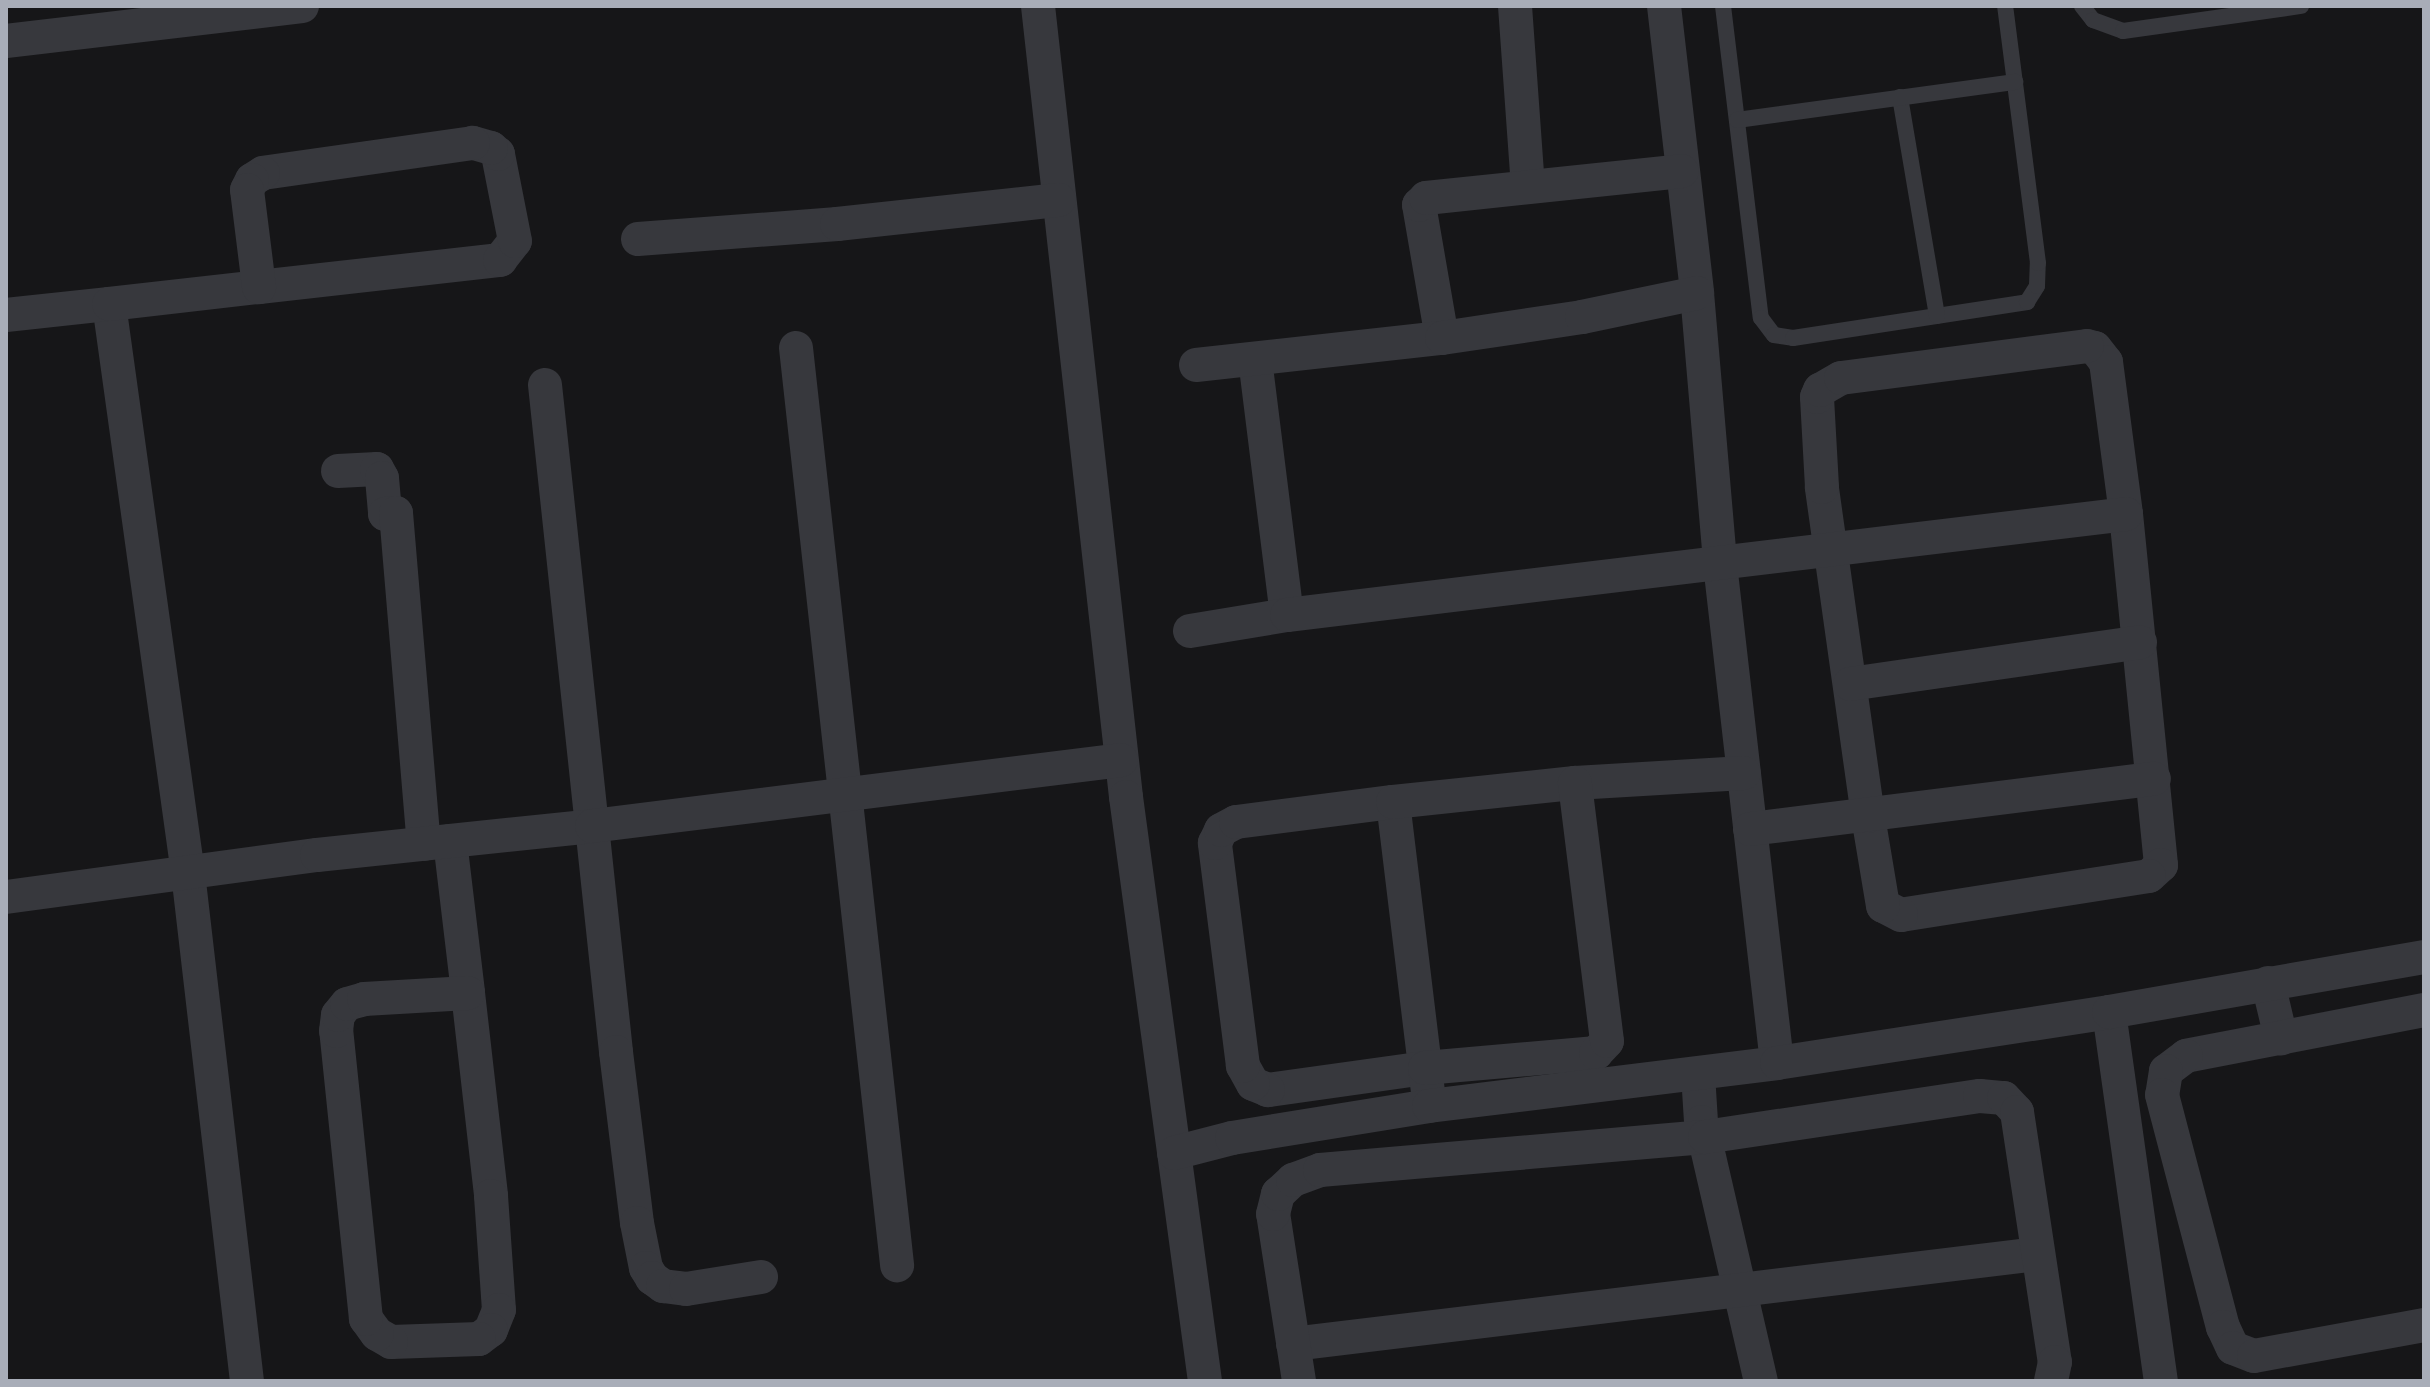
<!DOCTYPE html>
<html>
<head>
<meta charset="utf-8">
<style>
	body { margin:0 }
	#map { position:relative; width:2430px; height:1387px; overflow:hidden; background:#161618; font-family:"PT Sans Narrow",sans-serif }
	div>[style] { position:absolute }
	.service>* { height:16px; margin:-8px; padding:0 8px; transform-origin:8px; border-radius:8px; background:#37383d }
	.minor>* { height:34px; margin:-17px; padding:0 17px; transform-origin:17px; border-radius:17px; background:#37383d }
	span { translate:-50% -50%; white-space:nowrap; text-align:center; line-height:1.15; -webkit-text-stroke:6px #111113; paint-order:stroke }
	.frame { position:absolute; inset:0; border:8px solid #a8adb8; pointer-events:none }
</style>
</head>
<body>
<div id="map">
	<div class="service">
		<div style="left:1723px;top:6px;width:314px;rotate:83.1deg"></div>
		<div style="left:1761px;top:318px;width:21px;rotate:53deg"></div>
		<div style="left:1774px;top:335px;width:19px;rotate:9deg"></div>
		<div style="left:1793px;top:338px;width:237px;rotate:-8.7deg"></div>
		<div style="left:2027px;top:302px;width:19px;rotate:-58deg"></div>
		<div style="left:2037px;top:286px;width:23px;rotate:-88deg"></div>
		<div style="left:2038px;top:263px;width:259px;rotate:-97.3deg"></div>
		<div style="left:2082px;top:6px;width:18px;rotate:52deg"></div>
		<div style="left:2093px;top:20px;width:32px;rotate:20deg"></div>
		<div style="left:2123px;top:31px;width:180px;rotate:-8deg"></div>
		<div style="left:1900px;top:97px;width:222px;rotate:80.4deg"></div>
		<div style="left:1737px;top:120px;width:281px;rotate:-7.8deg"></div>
	</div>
	<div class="minor">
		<div style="left:1038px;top:6px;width:796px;rotate:83.65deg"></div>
		<div style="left:1126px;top:797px;width:589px;rotate:82.3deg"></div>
		<div style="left:1515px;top:6px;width:181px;rotate:85.9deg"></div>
		<div style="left:1664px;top:6px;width:289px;rotate:83.4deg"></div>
		<div style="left:1697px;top:293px;width:272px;rotate:85.1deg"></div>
		<div style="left:1720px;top:564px;width:502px;rotate:83.48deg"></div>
		<div style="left:6px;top:41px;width:298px;rotate:-6.7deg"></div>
		<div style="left:638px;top:239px;width:200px;rotate:-4.3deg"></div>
		<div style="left:837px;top:224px;width:223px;rotate:-6.2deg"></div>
		<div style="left:109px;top:304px;width:574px;rotate:82.1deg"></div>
		<div style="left:188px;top:873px;width:511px;rotate:83.38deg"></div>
		<div style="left:6px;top:315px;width:104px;rotate:-6.1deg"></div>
		<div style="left:109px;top:304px;width:151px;rotate:-6.5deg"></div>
		<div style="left:259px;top:287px;width:243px;rotate:-6.4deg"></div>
		<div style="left:500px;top:260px;width:24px;rotate:-52deg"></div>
		<div style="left:515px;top:241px;width:89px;rotate:-101.1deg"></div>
		<div style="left:498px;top:154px;width:9px;rotate:-139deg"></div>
		<div style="left:491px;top:148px;width:19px;rotate:-164deg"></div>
		<div style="left:473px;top:143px;width:212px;rotate:171.9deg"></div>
		<div style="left:263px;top:173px;width:13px;rotate:148deg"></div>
		<div style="left:252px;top:180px;width:11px;rotate:117deg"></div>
		<div style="left:247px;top:190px;width:98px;rotate:82.9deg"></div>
		<div style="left:1442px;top:338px;width:135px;rotate:-99.8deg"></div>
		<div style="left:1419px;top:205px;width:10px;rotate:-45deg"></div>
		<div style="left:1426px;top:198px;width:257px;rotate:-6deg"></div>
		<div style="left:2087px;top:346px;width:8px;rotate:14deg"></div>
		<div style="left:2095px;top:348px;width:18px;rotate:52deg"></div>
		<div style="left:2106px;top:362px;width:153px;rotate:82.5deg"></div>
		<div style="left:2126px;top:514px;width:353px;rotate:84.3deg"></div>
		<div style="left:2161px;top:865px;width:16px;rotate:137deg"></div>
		<div style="left:2149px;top:876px;width:251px;rotate:171.1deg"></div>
		<div style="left:1901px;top:915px;width:20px;rotate:-153deg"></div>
		<div style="left:1883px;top:906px;width:91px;rotate:-99.5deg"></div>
		<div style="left:1868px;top:816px;width:332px;rotate:-98deg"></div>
		<div style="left:1822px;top:487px;width:90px;rotate:-93.2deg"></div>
		<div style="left:1817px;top:397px;width:8px;rotate:-67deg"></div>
		<div style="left:1820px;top:390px;width:24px;rotate:-30deg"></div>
		<div style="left:1841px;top:378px;width:248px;rotate:-7.4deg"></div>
		<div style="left:796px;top:348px;width:923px;rotate:83.71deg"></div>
		<div style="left:1255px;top:359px;width:258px;rotate:82.9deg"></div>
		<div style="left:1196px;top:365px;width:247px;rotate:-6.3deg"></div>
		<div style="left:1442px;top:338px;width:142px;rotate:-8.5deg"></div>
		<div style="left:1582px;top:317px;width:117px;rotate:-11.8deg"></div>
		<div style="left:545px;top:385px;width:671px;rotate:83.92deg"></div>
		<div style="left:616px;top:1052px;width:172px;rotate:83deg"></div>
		<div style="left:637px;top:1223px;width:46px;rotate:78.7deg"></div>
		<div style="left:646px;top:1268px;width:12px;rotate:59deg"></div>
		<div style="left:652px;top:1278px;width:14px;rotate:36deg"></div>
		<div style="left:663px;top:1286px;width:23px;rotate:7deg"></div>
		<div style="left:686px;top:1289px;width:76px;rotate:-9.1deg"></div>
		<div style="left:338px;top:471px;width:39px;rotate:-3deg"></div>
		<div style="left:377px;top:469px;width:10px;rotate:61deg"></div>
		<div style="left:382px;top:478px;width:36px;rotate:85deg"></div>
		<div style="left:385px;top:514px;width:11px;rotate:-5deg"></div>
		<div style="left:396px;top:513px;width:332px;rotate:85.2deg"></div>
		<div style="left:1190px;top:631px;width:98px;rotate:-9.4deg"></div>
		<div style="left:1287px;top:615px;width:845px;rotate:-6.86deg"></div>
		<div style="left:1850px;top:684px;width:293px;rotate:-8.2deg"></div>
		<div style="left:1393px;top:802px;width:268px;rotate:83.1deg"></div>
		<div style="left:1425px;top:1068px;width:159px;rotate:172deg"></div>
		<div style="left:1268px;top:1090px;width:16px;rotate:-158deg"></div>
		<div style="left:1253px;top:1084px;width:21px;rotate:-119deg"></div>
		<div style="left:1243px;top:1066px;width:225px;rotate:-97.2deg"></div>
		<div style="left:1215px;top:843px;width:14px;rotate:-65deg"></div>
		<div style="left:1221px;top:830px;width:17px;rotate:-28deg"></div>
		<div style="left:1236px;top:822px;width:158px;rotate:-7.3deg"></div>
		<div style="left:1393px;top:802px;width:183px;rotate:-6deg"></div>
		<div style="left:1575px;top:783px;width:169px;rotate:-3.4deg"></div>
		<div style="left:1750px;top:829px;width:407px;rotate:-7.1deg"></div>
		<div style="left:450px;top:841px;width:153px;rotate:83.2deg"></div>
		<div style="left:468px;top:993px;width:204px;rotate:83.5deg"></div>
		<div style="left:491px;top:1196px;width:114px;rotate:86deg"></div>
		<div style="left:499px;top:1310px;width:22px;rotate:112deg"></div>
		<div style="left:491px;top:1330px;width:15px;rotate:143deg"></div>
		<div style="left:479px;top:1339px;width:88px;rotate:178deg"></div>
		<div style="left:391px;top:1342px;width:16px;rotate:-150deg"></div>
		<div style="left:377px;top:1334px;width:19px;rotate:-126deg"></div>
		<div style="left:366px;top:1319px;width:290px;rotate:-95.9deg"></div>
		<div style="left:336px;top:1031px;width:16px;rotate:-83deg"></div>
		<div style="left:338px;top:1015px;width:14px;rotate:-51deg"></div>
		<div style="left:347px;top:1004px;width:18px;rotate:-16deg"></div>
		<div style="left:364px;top:999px;width:104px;rotate:-3.3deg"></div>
		<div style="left:6px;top:897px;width:314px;rotate:-7.7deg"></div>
		<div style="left:317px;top:855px;width:277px;rotate:-6deg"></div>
		<div style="left:592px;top:826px;width:533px;rotate:-7.11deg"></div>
		<div style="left:2268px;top:983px;width:57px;rotate:76.7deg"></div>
		<div style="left:2424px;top:1010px;width:242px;rotate:169.1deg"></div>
		<div style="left:2186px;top:1056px;width:25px;rotate:143deg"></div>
		<div style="left:2166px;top:1071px;width:24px;rotate:99deg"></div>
		<div style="left:2162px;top:1095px;width:240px;rotate:75.3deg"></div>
		<div style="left:2223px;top:1327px;width:23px;rotate:65deg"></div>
		<div style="left:2233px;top:1348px;width:22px;rotate:21deg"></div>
		<div style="left:2254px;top:1356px;width:173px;rotate:-10.3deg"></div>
		<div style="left:2109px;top:1012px;width:373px;rotate:82deg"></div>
		<div style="left:1698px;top:1074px;width:48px;rotate:86.4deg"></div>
		<div style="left:1701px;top:1122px;width:266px;rotate:77deg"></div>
		<div style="left:1428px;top:1092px;width:24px;rotate:-97deg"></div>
		<div style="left:1425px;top:1068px;width:172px;rotate:-5deg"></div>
		<div style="left:1596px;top:1053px;width:16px;rotate:-47deg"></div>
		<div style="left:1607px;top:1041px;width:260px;rotate:-97.1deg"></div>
		<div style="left:1174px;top:1153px;width:60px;rotate:-14.5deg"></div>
		<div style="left:1232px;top:1138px;width:200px;rotate:-9.2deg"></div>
		<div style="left:1429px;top:1106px;width:351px;rotate:-7deg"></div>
		<div style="left:1777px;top:1063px;width:336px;rotate:-8.7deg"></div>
		<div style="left:2109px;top:1012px;width:320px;rotate:-9.9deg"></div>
		<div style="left:1293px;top:1344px;width:750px;rotate:-6.89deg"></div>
		<div style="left:1299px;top:1381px;width:169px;rotate:-98.8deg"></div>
		<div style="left:1273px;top:1214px;width:21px;rotate:-76deg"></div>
		<div style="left:1278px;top:1194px;width:21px;rotate:-43deg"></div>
		<div style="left:1293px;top:1180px;width:29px;rotate:-20deg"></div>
		<div style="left:1320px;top:1170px;width:386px;rotate:-4.9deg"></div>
		<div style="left:1705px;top:1137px;width:278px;rotate:-8.5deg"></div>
		<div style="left:1980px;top:1096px;width:24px;rotate:5deg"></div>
		<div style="left:2004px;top:1098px;width:19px;rotate:47deg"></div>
		<div style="left:2017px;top:1112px;width:253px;rotate:81.4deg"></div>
		<div style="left:2055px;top:1362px;width:19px;rotate:102deg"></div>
	</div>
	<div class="frame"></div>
</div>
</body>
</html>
